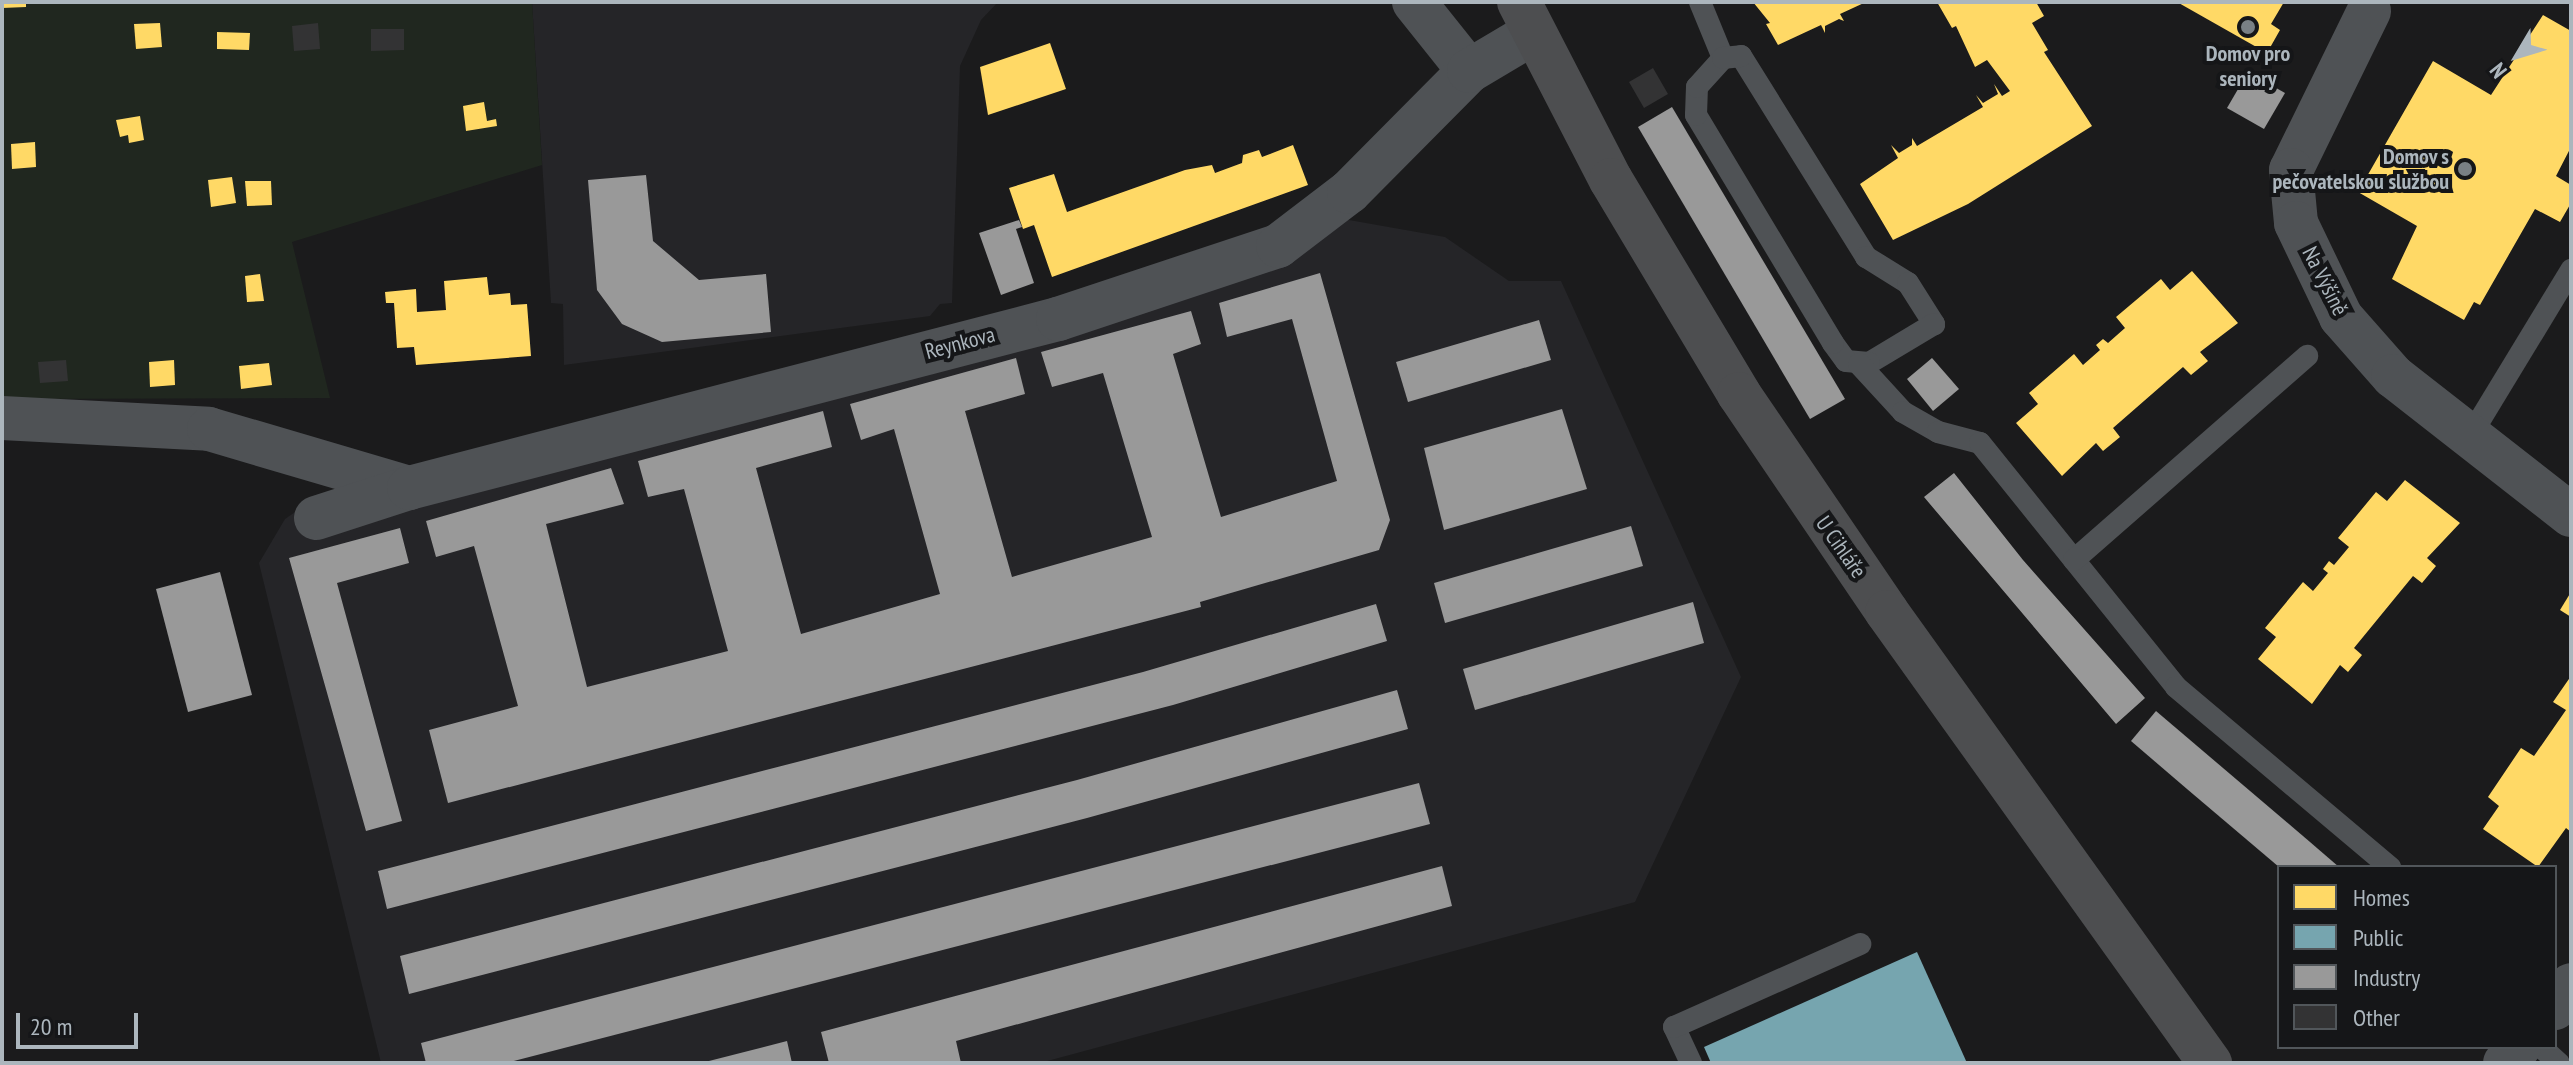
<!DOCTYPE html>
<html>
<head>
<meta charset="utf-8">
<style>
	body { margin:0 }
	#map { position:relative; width:2573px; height:1065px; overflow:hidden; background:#1b1b1c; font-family:"PT Sans Narrow",sans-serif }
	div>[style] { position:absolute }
	.built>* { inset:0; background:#252528 }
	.green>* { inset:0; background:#20271f }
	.homes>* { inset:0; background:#ffd966 }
	.public>* { inset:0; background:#76a5af }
	.industry>* { inset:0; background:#999 }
	.building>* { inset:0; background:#333334 }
	.service>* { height:22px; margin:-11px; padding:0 11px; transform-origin:11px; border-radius:11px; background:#4f5255 }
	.minor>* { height:44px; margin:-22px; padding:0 22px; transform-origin:22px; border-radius:22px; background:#4f5255 }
	.primary>* { height:44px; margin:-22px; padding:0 22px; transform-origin:22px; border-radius:22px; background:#4d4e50 }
	.dots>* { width:22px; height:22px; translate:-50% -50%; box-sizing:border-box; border:4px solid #151618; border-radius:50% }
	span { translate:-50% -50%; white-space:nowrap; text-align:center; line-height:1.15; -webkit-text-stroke:8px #151618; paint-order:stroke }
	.poi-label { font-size:22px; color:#acb6bd; font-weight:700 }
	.right { translate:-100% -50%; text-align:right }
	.street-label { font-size:22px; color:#acb6bd }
	.frame { position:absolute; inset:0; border:4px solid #acb6bd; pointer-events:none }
	.legend { position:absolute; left:2277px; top:865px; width:280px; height:184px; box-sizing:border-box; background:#151618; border:2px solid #51565a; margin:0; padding:10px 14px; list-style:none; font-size:24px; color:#acb6bd }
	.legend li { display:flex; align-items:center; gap:16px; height:40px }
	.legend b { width:40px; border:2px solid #51565a }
	.north { position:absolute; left:2477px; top:16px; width:80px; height:80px; -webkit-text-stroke:6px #151618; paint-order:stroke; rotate:232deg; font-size:22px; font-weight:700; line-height:32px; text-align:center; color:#acb6bd }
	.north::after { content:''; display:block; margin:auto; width:28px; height:36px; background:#acb6bd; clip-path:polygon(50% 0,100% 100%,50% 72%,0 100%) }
	.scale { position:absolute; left:16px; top:1013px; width:122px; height:36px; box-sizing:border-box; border:4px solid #acb6bd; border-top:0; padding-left:10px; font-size:24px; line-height:28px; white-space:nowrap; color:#acb6bd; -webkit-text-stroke:6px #151618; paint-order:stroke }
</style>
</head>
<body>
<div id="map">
	<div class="built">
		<div style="clip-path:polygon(532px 2px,998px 2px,981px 20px,960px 66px,952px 303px,940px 304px,930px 316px,564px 365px,563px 304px,551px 303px)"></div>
		<div style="clip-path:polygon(1332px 217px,1445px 237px,1509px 281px,1561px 281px,1741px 677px,1635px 902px,1040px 1063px,381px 1063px,259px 563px,285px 519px,317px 497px,1051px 310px)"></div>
	</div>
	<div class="green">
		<div style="clip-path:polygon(2px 2px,532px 2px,542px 165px,292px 242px,330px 398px,2px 399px)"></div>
	</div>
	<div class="homes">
		<div style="clip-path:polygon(2px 2px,26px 2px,26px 7px,2px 8px)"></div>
		<div style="clip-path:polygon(1753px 2px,1866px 2px,1840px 14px,1844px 21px,1839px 19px,1825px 26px,1825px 33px,1821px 25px,1778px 45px,1766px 24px,1770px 23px)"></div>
		<div style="clip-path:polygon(1937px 2px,2036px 2px,2044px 16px,2032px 23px,2048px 50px,2044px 52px,2092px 126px,1968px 204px,1893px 240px,1860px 184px,1898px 158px,1891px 145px,1899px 153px,1912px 145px,1912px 138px,1917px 146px,1983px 107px,1976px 95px,1983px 103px,1998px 94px,1994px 84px,2002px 96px,2010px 91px,1987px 60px,1975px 67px,1956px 26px,1952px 28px)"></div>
		<div style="clip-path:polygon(2177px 2px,2284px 2px,2271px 24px,2280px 30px,2267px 53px)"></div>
		<div style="clip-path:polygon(2543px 15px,2571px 31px,2571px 147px,2556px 176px,2571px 185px,2571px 203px,2560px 222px,2535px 209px,2480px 305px,2474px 302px,2464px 320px,2392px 279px,2417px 226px,2358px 192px,2433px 61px,2491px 95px)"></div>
		<div style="clip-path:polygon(160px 23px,162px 47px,136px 49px,134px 24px)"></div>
		<div style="clip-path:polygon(217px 32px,250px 33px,249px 50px,217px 49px)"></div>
		<div style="clip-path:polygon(1050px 43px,1066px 89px,988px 115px,980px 67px)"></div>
		<div style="clip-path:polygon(484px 102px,487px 121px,496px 119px,497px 126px,466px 131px,463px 106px)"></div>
		<div style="clip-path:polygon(140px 116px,144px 140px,129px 143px,128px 135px,120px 137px,116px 120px)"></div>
		<div style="clip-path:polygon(35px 142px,36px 167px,12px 169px,11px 144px)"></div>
		<div style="clip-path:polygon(1293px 145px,1308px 185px,1052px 277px,1034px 225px,1023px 229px,1009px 188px,1054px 174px,1067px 212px,1185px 170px,1212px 165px,1215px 173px,1242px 163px,1243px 155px,1259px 150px,1262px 157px)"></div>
		<div style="clip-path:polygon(232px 177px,236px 203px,211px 207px,208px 180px)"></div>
		<div style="clip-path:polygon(245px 181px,271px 181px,272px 205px,247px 206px)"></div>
		<div style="clip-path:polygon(2192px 271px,2238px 323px,2200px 352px,2208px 361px,2191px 375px,2183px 367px,2113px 428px,2120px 437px,2103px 451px,2096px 443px,2062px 476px,2016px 423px,2038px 404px,2029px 393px,2074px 354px,2083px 365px,2100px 350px,2096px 345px,2103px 339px,2108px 343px,2125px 328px,2116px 317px,2161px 279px,2170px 290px)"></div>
		<div style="clip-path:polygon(260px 274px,264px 301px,247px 302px,245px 276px)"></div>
		<div style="clip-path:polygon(487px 277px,489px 295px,510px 293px,511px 305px,527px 304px,531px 356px,416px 365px,414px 347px,397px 348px,394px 303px,386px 303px,385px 292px,416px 289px,417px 312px,446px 310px,444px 281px)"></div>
		<div style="clip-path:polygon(174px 360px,175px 385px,150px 387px,149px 362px)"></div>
		<div style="clip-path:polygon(269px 363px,272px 385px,241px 389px,239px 366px)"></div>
		<div style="clip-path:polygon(2405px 480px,2460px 523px,2427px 558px,2436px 566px,2422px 583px,2413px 576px,2354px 648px,2362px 655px,2348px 672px,2340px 665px,2312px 704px,2258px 659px,2276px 637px,2265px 628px,2303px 582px,2313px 591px,2328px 573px,2323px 569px,2329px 561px,2334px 565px,2349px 547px,2338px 538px,2376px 492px,2387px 501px)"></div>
		<div style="clip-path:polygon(2571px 592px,2571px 617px,2560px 610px)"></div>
		<div style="clip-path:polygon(2571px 676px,2571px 832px,2566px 828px,2538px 867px,2483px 829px,2499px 806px,2488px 797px,2521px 748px,2534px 756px,2566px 710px,2553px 702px)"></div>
	</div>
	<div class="public">
		<div style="clip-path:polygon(1917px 952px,1967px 1063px,1711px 1063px,1704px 1047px)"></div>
	</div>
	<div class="industry">
		<div style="clip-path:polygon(2248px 72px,2285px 93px,2264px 129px,2227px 108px)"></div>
		<div style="clip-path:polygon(1672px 107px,1845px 399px,1810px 419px,1638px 127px)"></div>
		<div style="clip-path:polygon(646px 175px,653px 241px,699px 280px,766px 274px,771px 332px,662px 342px,622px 324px,597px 290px,588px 180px)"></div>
		<div style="clip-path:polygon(1019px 220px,1022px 227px,1016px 229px,1034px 283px,1001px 295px,979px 233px)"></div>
		<div style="clip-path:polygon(1320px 273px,1390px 520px,1379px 550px,1200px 602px,1201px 607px,448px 803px,429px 730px,518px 706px,474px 546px,436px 557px,426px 521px,611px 468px,624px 504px,546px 524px,587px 687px,728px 651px,684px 489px,648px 497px,638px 461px,823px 411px,832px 447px,756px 468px,801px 634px,940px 594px,894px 429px,861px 440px,850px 404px,1016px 358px,1025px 394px,965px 411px,1012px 577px,1152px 537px,1103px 373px,1052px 387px,1041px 352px,1191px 311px,1201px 344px,1173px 354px,1221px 517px,1337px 481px,1292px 319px,1227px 337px,1219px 303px)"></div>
		<div style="clip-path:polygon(1539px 320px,1551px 360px,1408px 402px,1396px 362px)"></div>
		<div style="clip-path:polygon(1932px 358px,1959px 389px,1933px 411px,1907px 379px)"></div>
		<div style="clip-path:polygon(1562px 409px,1587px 489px,1444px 530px,1424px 448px)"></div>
		<div style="clip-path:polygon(1954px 473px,2023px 560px,2145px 698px,2116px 724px,1924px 497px)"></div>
		<div style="clip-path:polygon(1631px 526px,1643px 566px,1445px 623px,1434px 583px)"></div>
		<div style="clip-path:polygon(400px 528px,409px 563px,337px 583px,402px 821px,366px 831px,289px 558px)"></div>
		<div style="clip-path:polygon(220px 572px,252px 695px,188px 712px,156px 589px)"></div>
		<div style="clip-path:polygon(1693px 602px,1704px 643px,1475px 710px,1463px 669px)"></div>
		<div style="clip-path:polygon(1376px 604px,1387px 641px,1367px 647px,1173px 705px,387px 909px,378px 871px,1143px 672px)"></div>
		<div style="clip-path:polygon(1397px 690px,1408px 729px,1087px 818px,409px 994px,400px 956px,1077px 780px)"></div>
		<div style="clip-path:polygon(2156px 711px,2310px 842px,2339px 867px,2279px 867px,2187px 789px,2131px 741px)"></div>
		<div style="clip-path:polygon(1419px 783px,1430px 824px,506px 1063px,426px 1063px,421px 1043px)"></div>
		<div style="clip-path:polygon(1442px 866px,1452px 906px,956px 1041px,961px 1063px,829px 1063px,821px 1032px)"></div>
		<div style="clip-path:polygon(787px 1041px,792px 1063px,705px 1063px,705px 1062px)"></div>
	</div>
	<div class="building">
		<div style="clip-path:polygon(318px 23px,320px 49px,294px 51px,292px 26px)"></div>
		<div style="clip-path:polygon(371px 29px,404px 29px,404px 50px,371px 51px)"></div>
		<div style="clip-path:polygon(1653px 68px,1668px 94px,1644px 108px,1629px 82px)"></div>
		<div style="clip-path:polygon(66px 360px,68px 381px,40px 383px,38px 362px)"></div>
	</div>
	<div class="service">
		<div style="left:1700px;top:2px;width:61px;rotate:67.7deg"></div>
		<div style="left:1741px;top:56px;width:237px;rotate:58.1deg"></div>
		<div style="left:1866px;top:257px;width:49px;rotate:31.8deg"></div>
		<div style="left:1908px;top:283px;width:49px;rotate:57.6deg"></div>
		<div style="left:1934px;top:324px;width:76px;rotate:149deg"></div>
		<div style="left:1869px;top:363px;width:23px;rotate:-175deg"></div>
		<div style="left:1846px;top:361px;width:22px;rotate:-126deg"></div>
		<div style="left:1833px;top:343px;width:266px;rotate:-121deg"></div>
		<div style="left:1696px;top:115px;width:28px;rotate:-88deg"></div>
		<div style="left:1697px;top:87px;width:39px;rotate:-48deg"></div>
		<div style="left:1723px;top:58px;width:18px;rotate:-6deg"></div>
		<div style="left:1859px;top:364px;width:65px;rotate:47.5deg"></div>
		<div style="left:1903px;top:412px;width:40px;rotate:29.7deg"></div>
		<div style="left:1938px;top:432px;width:43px;rotate:14.7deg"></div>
		<div style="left:1980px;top:443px;width:313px;rotate:51.2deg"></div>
		<div style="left:2176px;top:687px;width:280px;rotate:40.1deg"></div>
		<div style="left:2469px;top:438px;width:197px;rotate:-58.7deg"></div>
		<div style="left:2074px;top:560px;width:310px;rotate:-41.2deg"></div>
		<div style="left:2541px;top:1047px;width:24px;rotate:42deg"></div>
		<div style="left:1691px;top:1063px;width:40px;rotate:-115deg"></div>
		<div style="left:1674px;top:1027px;width:204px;rotate:-24deg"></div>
	</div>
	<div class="minor">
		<div style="left:1414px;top:2px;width:88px;rotate:51.4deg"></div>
		<div style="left:2369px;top:11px;width:177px;rotate:116.1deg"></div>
		<div style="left:2291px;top:170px;width:53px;rotate:84.6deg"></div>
		<div style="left:2296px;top:223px;width:104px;rotate:64.4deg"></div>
		<div style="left:2341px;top:317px;width:79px;rotate:48.6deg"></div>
		<div style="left:2393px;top:376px;width:226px;rotate:38deg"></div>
		<div style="left:2px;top:418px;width:207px;rotate:3deg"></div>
		<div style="left:209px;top:429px;width:209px;rotate:16.4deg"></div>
		<div style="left:316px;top:518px;width:98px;rotate:-17.9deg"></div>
		<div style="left:409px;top:488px;width:671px;rotate:-14.6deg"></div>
		<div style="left:1058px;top:319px;width:232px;rotate:-18.4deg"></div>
		<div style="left:1278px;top:246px;width:89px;rotate:-37.3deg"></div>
		<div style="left:1349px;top:192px;width:170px;rotate:-45.2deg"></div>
		<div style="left:1469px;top:71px;width:74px;rotate:-30.7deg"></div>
		<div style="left:2555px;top:1008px;width:28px;rotate:-55deg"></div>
		<div style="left:2505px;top:1063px;width:21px;rotate:-49deg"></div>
	</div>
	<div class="primary">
		<div style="left:1519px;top:2px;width:200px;rotate:62.7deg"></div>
		<div style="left:1611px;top:180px;width:249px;rotate:59.1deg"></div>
		<div style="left:1739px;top:394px;width:263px;rotate:55.8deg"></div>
		<div style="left:1887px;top:612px;width:555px;rotate:54.39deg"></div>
	</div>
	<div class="dots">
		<div style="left:2248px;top:27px;background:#798085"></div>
		<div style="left:2465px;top:169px;background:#798085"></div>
	</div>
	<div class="poi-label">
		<span style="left:2248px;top:66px">Domov pro<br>seniory</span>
		<span class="right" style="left:2449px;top:169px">Domov s<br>pečovatelskou službou</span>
	</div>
	<div class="street-label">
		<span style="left:2325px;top:281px;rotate:63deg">Na Výšině</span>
		<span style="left:960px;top:343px;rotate:-15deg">Reynkova</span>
		<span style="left:1841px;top:547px;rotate:55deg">U Cihláře</span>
	</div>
	<div class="frame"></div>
	<ul class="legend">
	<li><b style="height:22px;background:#ffd966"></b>Homes</li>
	<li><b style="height:22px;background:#76a5af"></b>Public</li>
	<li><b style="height:22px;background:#999"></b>Industry</li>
	<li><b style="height:22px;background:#333334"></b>Other</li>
	</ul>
	<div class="north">N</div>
	<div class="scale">20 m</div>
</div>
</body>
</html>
